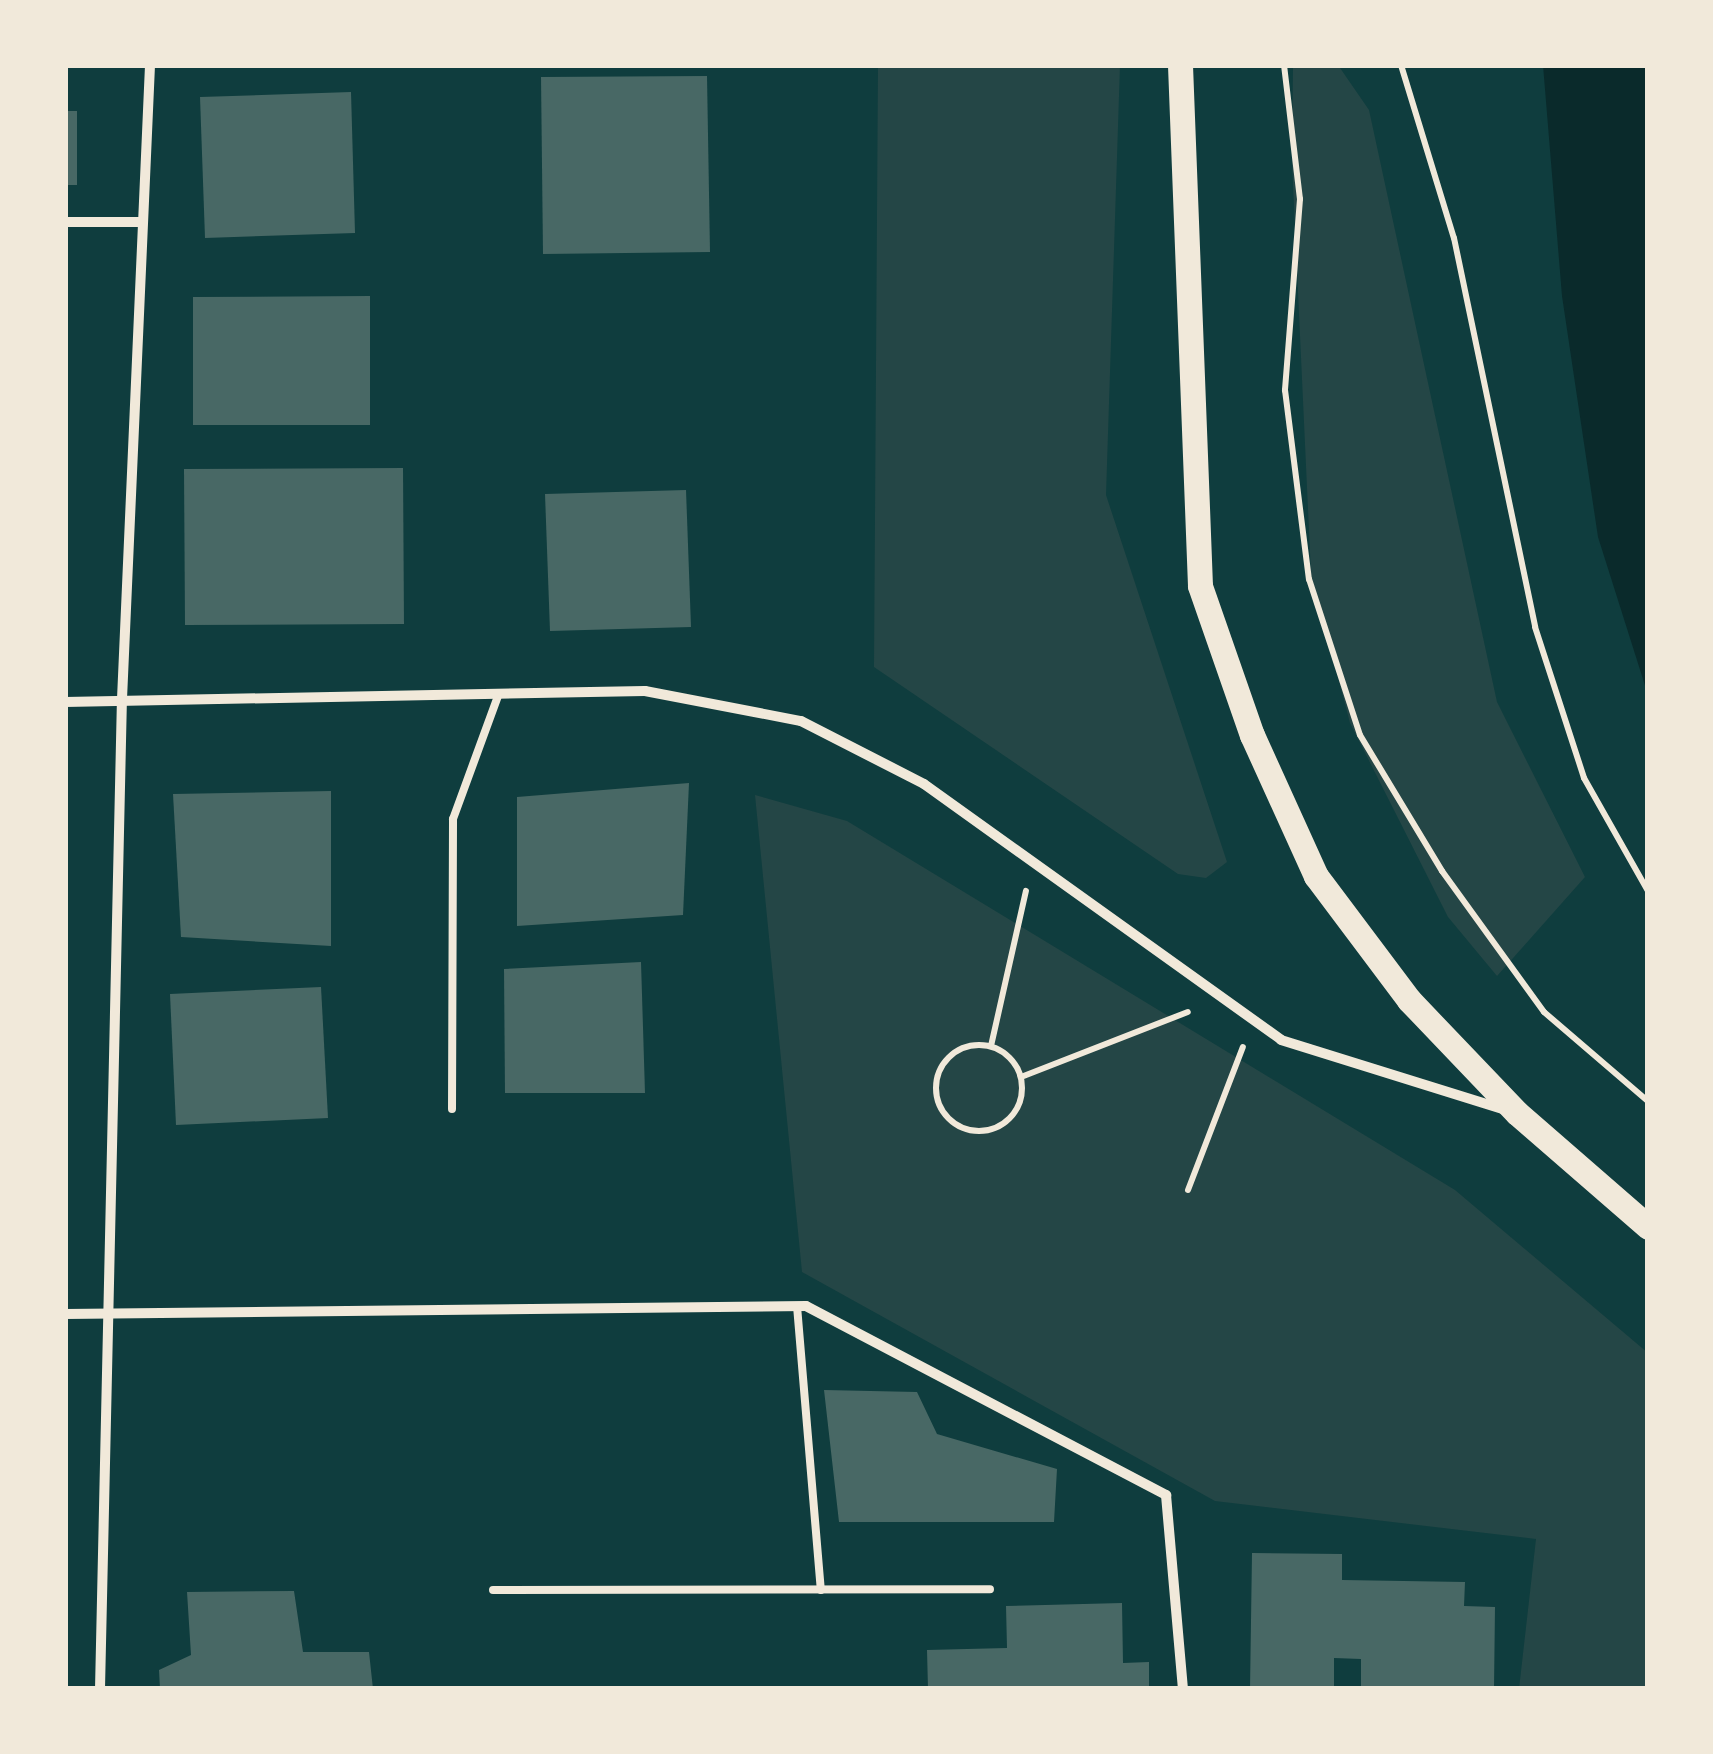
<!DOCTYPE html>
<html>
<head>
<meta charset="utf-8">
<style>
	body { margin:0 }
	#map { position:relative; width:1713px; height:1754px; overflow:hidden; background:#0f3d3e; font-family:"DM Sans",sans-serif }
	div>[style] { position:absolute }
	.green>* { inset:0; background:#244646 }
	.water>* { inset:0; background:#0a2a2b }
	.building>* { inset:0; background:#486865 }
	.path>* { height:6px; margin:-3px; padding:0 3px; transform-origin:3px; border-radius:3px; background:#f1e9da }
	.path>.ring { margin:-3px; padding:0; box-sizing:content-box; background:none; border:6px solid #f1e9da; border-radius:50% }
	.service>* { height:8px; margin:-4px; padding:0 4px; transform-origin:4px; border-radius:4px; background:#f1e9da }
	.minor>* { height:10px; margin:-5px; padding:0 5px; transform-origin:5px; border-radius:5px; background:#f1e9da }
	.primary>* { height:25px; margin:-12.5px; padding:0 12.5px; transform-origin:12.5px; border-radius:12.5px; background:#f1e9da }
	span { translate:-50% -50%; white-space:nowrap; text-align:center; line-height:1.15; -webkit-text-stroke:8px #f1e9da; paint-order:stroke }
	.frame { position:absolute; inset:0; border:68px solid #f1e9da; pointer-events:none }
</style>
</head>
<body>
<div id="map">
	<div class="green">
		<div style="clip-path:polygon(878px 65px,1120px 65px,1106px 495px,1227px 862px,1206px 878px,1178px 874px,874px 667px)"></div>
		<div style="clip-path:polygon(1293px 65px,1338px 65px,1369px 110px,1497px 702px,1585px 877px,1497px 976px,1448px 917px,1350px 723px,1311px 574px,1292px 162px)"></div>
		<div style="clip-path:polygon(755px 795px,847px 821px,1455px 1190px,1648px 1353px,1648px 1689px,1519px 1689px,1536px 1539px,1215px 1501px,802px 1272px)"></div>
	</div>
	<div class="water">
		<div style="clip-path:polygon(1543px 65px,1648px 65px,1648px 695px,1598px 537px,1562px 296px)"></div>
	</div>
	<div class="building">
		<div style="clip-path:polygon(707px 76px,710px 252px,543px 254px,541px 77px)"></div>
		<div style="clip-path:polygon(351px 92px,355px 233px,205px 238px,200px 97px)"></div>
		<div style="clip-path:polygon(65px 111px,77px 111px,77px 185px,65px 185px)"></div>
		<div style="clip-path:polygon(370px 296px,370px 425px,193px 425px,193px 297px)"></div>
		<div style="clip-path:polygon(403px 468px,404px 624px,185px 625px,184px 469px)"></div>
		<div style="clip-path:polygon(686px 490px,691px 627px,550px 631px,545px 494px)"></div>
		<div style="clip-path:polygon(689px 783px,683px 915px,517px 926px,517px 797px)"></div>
		<div style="clip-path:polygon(331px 791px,331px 946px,181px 937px,173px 794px)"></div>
		<div style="clip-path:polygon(641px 962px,645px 1093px,505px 1093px,504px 969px)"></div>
		<div style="clip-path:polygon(321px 987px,328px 1118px,176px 1125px,170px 994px)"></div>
		<div style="clip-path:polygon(824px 1390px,917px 1392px,937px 1434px,1057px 1469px,1054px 1522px,839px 1522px)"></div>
		<div style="clip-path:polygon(1252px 1553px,1342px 1554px,1342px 1580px,1465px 1582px,1464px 1606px,1495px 1607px,1494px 1689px,1361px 1689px,1361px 1659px,1334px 1658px,1334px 1689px,1250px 1689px)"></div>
		<div style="clip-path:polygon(294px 1591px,303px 1652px,369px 1652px,373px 1689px,160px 1689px,159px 1670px,191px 1655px,187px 1592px)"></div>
		<div style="clip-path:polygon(1122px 1603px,1123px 1663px,1149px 1662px,1149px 1689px,928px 1689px,927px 1650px,1007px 1648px,1006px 1606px)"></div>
	</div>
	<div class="path">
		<div style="left:1284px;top:65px;width:135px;rotate:83.2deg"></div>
		<div style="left:1300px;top:199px;width:192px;rotate:94.5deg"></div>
		<div style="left:1285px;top:390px;width:191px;rotate:82.8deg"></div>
		<div style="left:1309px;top:579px;width:164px;rotate:71.9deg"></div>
		<div style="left:1360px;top:735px;width:159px;rotate:58.9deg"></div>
		<div style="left:1442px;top:871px;width:174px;rotate:54.1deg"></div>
		<div style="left:1544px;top:1012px;width:137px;rotate:40.6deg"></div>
		<div style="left:1401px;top:65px;width:181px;rotate:73deg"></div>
		<div style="left:1454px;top:238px;width:397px;rotate:78.2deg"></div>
		<div style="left:1535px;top:627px;width:159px;rotate:72deg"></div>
		<div style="left:1584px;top:778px;width:130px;rotate:60.5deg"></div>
		<div class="ring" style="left:936px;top:1045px;width:80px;height:80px"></div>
		<div style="left:991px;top:1046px;width:159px;rotate:-77.3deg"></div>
		<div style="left:1021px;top:1077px;width:179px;rotate:-21.3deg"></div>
		<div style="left:1188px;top:1190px;width:153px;rotate:-69deg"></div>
	</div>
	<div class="service">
		<div style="left:452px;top:1109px;width:290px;rotate:-89.8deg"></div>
		<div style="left:453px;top:819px;width:134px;rotate:-69.9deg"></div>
		<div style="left:797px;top:1306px;width:285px;rotate:85.2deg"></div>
		<div style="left:493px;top:1590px;width:497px;rotate:-0.1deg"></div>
	</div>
	<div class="minor">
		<div style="left:65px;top:222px;width:76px"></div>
		<div style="left:65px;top:702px;width:580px;rotate:-1.09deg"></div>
		<div style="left:645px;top:691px;width:159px;rotate:10.9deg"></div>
		<div style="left:801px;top:721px;width:138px;rotate:27.1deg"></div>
		<div style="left:924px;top:784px;width:439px;rotate:35.6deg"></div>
		<div style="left:1281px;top:1040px;width:232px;rotate:17.3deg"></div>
		<div style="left:65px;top:1314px;width:741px;rotate:-0.62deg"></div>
		<div style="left:806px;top:1306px;width:407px;rotate:27.7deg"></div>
		<div style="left:1166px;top:1495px;width:195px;rotate:85deg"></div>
		<div style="left:100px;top:1689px;width:990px;rotate:-88.73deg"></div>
		<div style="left:122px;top:699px;width:635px;rotate:-87.47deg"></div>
	</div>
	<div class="primary">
		<div style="left:1180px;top:65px;width:521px;rotate:87.8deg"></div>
		<div style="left:1200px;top:586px;width:158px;rotate:70.8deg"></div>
		<div style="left:1252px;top:735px;width:155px;rotate:65.6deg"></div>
		<div style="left:1316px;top:876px;width:155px;rotate:53.1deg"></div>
		<div style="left:1409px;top:1000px;width:156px;rotate:46.3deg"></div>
		<div style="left:1517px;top:1113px;width:174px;rotate:41deg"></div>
	</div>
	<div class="frame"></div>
</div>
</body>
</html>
